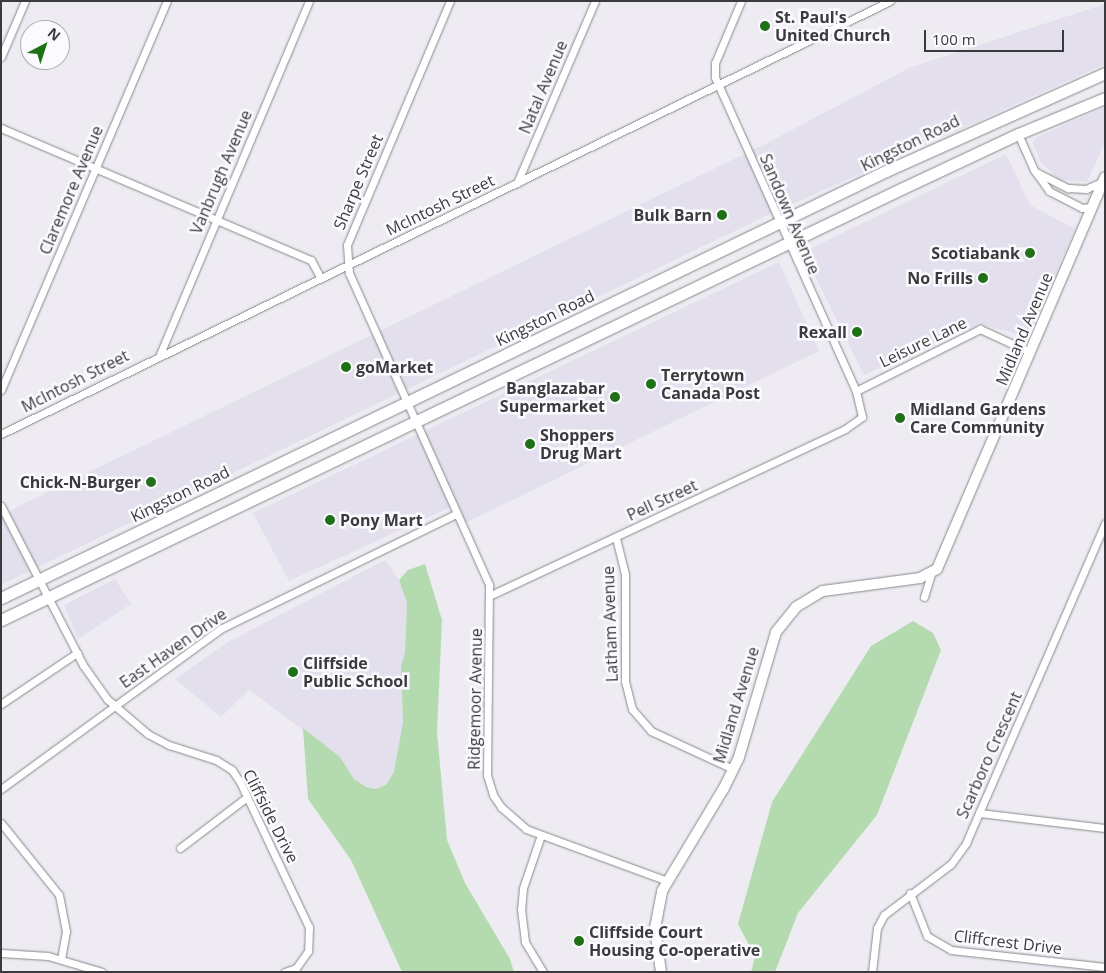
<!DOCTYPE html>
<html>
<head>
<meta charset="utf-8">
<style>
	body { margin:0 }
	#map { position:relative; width:1106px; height:973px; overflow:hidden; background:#eeecf2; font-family:"Open Sans",sans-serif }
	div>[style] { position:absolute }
	.built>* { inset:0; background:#e3dfec }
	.green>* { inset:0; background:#b4dbaf }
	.roads { filter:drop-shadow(0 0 1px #89878c) drop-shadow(0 0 1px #89878c) }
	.street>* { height:7px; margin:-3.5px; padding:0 3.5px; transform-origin:3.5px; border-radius:3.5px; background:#fff }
	.secondary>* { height:10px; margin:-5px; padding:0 5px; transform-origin:5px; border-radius:5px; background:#fff }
	.primary>* { height:11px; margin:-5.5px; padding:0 5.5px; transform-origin:5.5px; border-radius:5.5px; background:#fff }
	.dots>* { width:14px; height:14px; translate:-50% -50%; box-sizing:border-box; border:2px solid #fbfafe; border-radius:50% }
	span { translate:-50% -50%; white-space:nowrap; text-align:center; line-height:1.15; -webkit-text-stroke:5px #fbfafe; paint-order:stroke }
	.poi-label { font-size:16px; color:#3b3a3c; font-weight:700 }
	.left { translate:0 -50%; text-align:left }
	.right { translate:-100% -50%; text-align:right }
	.street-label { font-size:16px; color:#3b3a3c }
	.frame { position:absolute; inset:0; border:2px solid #3b3a3c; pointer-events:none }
	.north { position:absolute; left:20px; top:20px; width:50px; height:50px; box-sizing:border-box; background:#fbfafe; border:1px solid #aeadb0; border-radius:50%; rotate:40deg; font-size:14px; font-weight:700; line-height:20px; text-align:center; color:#3b3a3c }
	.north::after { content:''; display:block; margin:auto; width:18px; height:22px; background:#1f7017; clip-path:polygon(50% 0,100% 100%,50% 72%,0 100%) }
	.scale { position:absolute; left:924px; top:30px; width:140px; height:22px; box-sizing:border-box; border:2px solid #3b3a3c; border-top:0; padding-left:6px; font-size:15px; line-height:18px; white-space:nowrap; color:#3b3a3c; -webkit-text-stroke:4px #fbfafe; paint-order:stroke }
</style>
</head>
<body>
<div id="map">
	<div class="built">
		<div style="clip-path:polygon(1105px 4px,1105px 64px,768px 215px,1px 585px,1px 518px,17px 507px,769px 142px,909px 68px)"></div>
		<div style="clip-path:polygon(1105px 107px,1105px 142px,1087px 182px,1059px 180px,1040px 161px,1033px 143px,1037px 137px)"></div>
		<div style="clip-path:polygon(1006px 154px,1030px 205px,1075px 229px,1028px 337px,980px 324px,864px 375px,803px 252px)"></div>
		<div style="clip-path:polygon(779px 262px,819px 351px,463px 524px,453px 506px,289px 581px,253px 513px)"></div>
		<div style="clip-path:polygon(385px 560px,399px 580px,407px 603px,405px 653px,401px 666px,403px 722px,395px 772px,386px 785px,375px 789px,366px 787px,354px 779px,340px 757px,249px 690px,221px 717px,175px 679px,228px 642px)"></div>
		<div style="clip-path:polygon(115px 579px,131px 604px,78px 639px,64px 605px)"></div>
	</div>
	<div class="green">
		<div style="clip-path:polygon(425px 564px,442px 620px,437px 732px,447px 840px,465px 883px,510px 959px,514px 972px,402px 972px,351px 860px,308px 799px,303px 728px,340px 757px,354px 779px,366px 787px,375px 789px,386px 785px,394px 772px,403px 722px,401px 666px,405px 653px,407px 603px,399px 580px,408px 570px)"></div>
		<div style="clip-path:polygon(913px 621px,933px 633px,941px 650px,877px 815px,798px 913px,775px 972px,751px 972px,755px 957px,738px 924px,772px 802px,871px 646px)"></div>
	</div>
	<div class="roads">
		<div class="street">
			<div style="left:450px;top:1px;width:265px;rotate:112.9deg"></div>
			<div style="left:347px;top:245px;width:28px;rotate:86deg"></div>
			<div style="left:349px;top:273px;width:342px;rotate:65.8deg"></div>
			<div style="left:489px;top:585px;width:190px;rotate:90.6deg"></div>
			<div style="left:487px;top:775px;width:21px;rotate:73deg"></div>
			<div style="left:493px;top:795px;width:14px;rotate:56deg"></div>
			<div style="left:501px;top:807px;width:33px;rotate:41deg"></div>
			<div style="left:526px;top:829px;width:150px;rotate:20.2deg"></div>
			<div style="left:1px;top:57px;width:61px;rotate:-66.8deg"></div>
			<div style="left:1px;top:128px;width:337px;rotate:23.1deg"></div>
			<div style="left:311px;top:260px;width:19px;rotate:62deg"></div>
			<div style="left:1018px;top:134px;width:39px;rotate:66deg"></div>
			<div style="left:1034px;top:170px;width:26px;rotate:54deg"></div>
			<div style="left:1049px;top:191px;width:37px;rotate:27deg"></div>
			<div style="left:1082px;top:208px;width:10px;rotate:-6deg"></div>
			<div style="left:1036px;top:172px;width:36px;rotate:27deg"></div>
			<div style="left:1068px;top:188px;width:18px;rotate:3deg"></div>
			<div style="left:1086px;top:189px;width:20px;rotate:-24deg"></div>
			<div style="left:517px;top:183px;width:198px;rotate:-66.8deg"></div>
			<div style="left:160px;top:354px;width:383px;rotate:-67.1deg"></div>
			<div style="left:1px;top:390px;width:423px;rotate:-66.9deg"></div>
			<div style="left:856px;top:391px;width:139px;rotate:-26.6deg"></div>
			<div style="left:980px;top:329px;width:55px;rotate:24.7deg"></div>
			<div style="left:1px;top:434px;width:989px;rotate:-25.97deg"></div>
			<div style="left:1px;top:506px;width:179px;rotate:62.7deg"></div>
			<div style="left:83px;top:665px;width:42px;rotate:54.8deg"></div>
			<div style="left:107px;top:699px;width:54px;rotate:40.5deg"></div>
			<div style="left:148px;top:734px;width:24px;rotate:28deg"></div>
			<div style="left:169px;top:745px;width:49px;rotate:17.7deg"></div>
			<div style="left:216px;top:760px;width:19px;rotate:32deg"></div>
			<div style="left:232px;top:770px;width:14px;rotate:56deg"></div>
			<div style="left:240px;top:782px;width:161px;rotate:64.6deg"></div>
			<div style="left:309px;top:927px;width:24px;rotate:92deg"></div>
			<div style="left:308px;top:951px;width:21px;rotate:125deg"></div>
			<div style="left:296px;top:968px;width:12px;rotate:160deg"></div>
			<div style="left:616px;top:538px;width:37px;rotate:76deg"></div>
			<div style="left:625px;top:574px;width:107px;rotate:90deg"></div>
			<div style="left:625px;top:681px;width:29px;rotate:76deg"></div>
			<div style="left:632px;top:709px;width:29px;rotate:49deg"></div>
			<div style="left:651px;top:731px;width:90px;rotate:24.9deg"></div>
			<div style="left:491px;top:595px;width:391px;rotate:-25.1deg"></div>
			<div style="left:845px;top:429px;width:21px;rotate:-35deg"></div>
			<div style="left:862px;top:417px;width:27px;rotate:-103deg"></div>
			<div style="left:856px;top:391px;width:344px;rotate:-114.2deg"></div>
			<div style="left:715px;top:77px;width:14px;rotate:-90deg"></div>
			<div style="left:715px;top:63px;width:67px;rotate:-67.2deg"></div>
			<div style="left:924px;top:597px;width:24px;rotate:-73deg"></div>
			<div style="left:1px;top:704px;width:92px;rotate:-33.9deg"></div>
			<div style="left:1px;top:789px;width:273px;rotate:-36.1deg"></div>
			<div style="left:222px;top:628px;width:260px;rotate:-26deg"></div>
			<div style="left:979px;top:813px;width:127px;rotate:6.8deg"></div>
			<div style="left:1px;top:823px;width:92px;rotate:51.1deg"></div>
			<div style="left:59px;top:895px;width:37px;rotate:79deg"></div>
			<div style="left:66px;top:931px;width:28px;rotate:100deg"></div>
			<div style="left:541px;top:835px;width:56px;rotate:108.8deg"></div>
			<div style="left:523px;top:888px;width:21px;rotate:95deg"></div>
			<div style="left:521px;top:909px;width:33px;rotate:83deg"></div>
			<div style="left:525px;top:942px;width:35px;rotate:59deg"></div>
			<div style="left:180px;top:848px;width:84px;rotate:-37.3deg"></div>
			<div style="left:910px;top:893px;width:46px;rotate:68.4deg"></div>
			<div style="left:927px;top:936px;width:28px;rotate:30deg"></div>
			<div style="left:951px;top:950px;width:155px;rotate:6.3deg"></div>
			<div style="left:1px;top:953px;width:47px;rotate:3.7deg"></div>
			<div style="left:48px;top:956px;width:56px;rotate:16.5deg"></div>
			<div style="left:872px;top:972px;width:44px;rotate:-83.5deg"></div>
			<div style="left:877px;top:928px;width:15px;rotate:-62deg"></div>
			<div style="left:884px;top:915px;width:84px;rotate:-37.3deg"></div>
			<div style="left:951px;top:864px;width:26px;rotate:-54deg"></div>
			<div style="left:966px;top:843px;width:349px;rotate:-66.5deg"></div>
		</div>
		<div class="secondary">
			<div style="left:661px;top:972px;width:44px;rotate:-97.8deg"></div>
			<div style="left:655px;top:928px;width:38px;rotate:-79deg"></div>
			<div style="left:662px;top:891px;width:120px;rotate:-59deg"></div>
			<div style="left:724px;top:788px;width:34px;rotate:-64deg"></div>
			<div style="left:739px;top:757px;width:130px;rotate:-73.5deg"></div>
			<div style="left:776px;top:632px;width:32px;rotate:-51deg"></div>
			<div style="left:796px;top:607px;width:31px;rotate:-31deg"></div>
			<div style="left:823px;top:591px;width:98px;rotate:-7.6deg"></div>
			<div style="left:920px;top:578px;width:19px;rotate:-28deg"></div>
			<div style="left:937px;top:569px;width:426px;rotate:-66.8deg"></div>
		</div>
		<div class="primary">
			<div style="left:1px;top:598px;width:983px;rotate:-25.76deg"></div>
			<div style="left:886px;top:171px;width:240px;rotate:-24.1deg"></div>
			<div style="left:1px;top:620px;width:1000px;rotate:-25.59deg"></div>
			<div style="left:903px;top:188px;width:127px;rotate:-25.2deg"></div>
			<div style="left:1018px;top:134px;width:94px;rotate:-22.5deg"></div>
		</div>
	</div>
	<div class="dots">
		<div style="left:765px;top:26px;background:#1f7017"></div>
		<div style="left:722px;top:215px;background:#1f7017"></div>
		<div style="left:1030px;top:253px;background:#1f7017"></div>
		<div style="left:983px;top:278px;background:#1f7017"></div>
		<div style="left:857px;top:332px;background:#1f7017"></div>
		<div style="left:346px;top:367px;background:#1f7017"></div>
		<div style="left:651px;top:384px;background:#1f7017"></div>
		<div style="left:615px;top:397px;background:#1f7017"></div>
		<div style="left:900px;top:418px;background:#1f7017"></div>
		<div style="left:530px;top:444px;background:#1f7017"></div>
		<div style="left:151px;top:482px;background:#1f7017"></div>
		<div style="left:330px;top:520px;background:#1f7017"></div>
		<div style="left:293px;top:672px;background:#1f7017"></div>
		<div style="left:579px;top:941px;background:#1f7017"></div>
	</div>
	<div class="poi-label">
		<span class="left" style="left:775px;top:26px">St. Paul's<br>United Church</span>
		<span class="right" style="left:712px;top:215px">Bulk Barn</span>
		<span class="right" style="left:1020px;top:253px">Scotiabank</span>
		<span class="right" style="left:973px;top:278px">No Frills</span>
		<span class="right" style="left:847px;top:332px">Rexall</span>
		<span class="left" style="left:356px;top:367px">goMarket</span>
		<span class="left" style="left:661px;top:384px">Terrytown<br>Canada Post</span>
		<span class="right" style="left:605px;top:397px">Banglazabar<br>Supermarket</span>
		<span class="left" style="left:910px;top:418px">Midland Gardens<br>Care Community</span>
		<span class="left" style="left:540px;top:444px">Shoppers<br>Drug Mart</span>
		<span class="right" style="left:141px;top:482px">Chick-N-Burger</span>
		<span class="left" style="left:340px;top:520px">Pony Mart</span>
		<span class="left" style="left:303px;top:672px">Cliffside<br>Public School</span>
		<span class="left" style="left:589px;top:941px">Cliffside Court<br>Housing Co-operative</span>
	</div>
	<div class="street-label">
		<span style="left:543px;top:87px;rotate:-67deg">Natal Avenue</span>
		<span style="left:910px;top:143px;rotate:-26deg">Kingston Road</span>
		<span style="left:221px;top:172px;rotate:-67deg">Vanbrugh Avenue</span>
		<span style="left:358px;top:182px;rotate:-67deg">Sharpe Street</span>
		<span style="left:71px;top:190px;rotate:-67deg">Claremore Avenue</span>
		<span style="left:440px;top:205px;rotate:-26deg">McIntosh Street</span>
		<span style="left:790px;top:214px;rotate:67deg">Sandown Avenue</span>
		<span style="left:545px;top:318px;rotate:-26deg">Kingston Road</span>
		<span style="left:1024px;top:329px;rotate:-67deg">Midland Avenue</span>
		<span style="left:923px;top:342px;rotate:-26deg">Leisure Lane</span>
		<span style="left:75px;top:381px;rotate:-27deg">McIntosh Street</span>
		<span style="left:180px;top:494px;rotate:-26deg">Kingston Road</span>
		<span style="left:662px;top:500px;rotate:-25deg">Pell Street</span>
		<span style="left:610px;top:624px;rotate:-92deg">Latham Avenue</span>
		<span style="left:173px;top:648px;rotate:-35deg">East Haven Drive</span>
		<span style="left:475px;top:699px;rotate:-89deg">Ridgemoor Avenue</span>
		<span style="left:736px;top:705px;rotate:-73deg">Midland Avenue</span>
		<span style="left:989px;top:755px;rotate:-66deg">Scarboro Crescent</span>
		<span style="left:271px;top:816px;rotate:63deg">Cliffside Drive</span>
		<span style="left:1008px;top:942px;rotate:7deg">Cliffcrest Drive</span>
	</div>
	<div class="frame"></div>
	<div class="north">N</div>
	<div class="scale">100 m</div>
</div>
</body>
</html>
